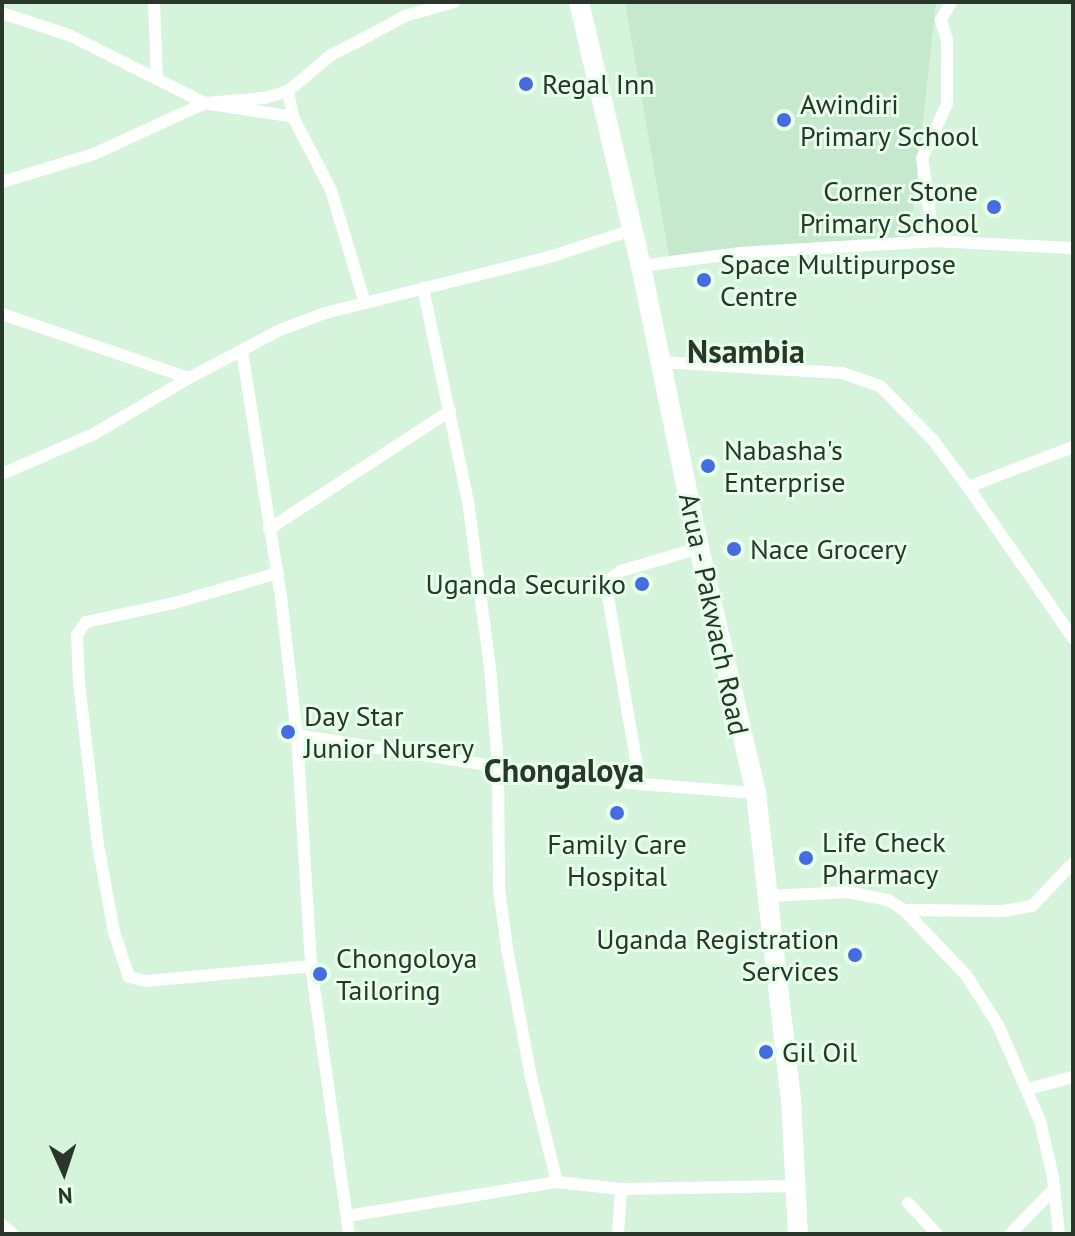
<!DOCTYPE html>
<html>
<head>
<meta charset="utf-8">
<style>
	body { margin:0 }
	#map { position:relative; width:1075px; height:1236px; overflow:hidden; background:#d6f3db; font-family:"PT Sans",sans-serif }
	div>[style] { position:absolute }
	.built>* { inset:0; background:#c6e9cd }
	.minor>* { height:12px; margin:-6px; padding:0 6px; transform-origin:6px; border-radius:6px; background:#fff }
	.primary>* { height:20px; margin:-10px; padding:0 10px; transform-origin:10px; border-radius:10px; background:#fff }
	.dots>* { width:22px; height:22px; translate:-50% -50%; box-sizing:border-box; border:4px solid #e7feeb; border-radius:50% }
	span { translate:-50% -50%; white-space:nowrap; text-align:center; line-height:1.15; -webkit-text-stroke:6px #e7feeb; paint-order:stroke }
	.poi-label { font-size:28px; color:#2a352c }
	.left { translate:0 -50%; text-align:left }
	.right { translate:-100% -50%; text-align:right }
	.street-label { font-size:28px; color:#2a352c }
	.quarter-label { font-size:32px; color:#2a352c; font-weight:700 }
	.frame { position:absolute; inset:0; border:4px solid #2a352c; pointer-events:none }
	.north { position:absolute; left:24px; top:1132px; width:80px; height:80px; -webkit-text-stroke:6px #e7feeb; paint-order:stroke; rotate:177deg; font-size:22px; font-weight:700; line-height:32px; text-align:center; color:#2a352c }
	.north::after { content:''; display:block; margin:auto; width:28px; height:36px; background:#2a352c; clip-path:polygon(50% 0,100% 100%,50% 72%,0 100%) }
</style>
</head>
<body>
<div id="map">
	<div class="built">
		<div style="clip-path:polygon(625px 2px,936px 2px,910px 239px,763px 245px,669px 256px)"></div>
	</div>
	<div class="minor">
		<div style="left:154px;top:2px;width:75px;rotate:87.7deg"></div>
		<div style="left:2px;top:13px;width:71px;rotate:18.2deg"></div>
		<div style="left:69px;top:35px;width:152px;rotate:26.6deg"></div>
		<div style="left:205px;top:103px;width:89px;rotate:9deg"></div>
		<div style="left:288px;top:91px;width:26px;rotate:79deg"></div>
		<div style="left:293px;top:117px;width:82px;rotate:62.5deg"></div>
		<div style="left:331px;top:190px;width:118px;rotate:73.3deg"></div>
		<div style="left:2px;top:182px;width:96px;rotate:-16.9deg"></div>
		<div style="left:94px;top:154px;width:122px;rotate:-24.7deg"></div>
		<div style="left:205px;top:103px;width:59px;rotate:-4.8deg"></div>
		<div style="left:264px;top:98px;width:25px;rotate:-16deg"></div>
		<div style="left:288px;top:91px;width:56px;rotate:-39.9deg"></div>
		<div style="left:331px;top:55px;width:34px;rotate:-27deg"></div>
		<div style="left:361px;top:40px;width:50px;rotate:-28.6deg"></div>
		<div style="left:405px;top:16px;width:51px;rotate:-15.9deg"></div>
		<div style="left:934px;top:241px;width:84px;rotate:-98.2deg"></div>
		<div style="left:922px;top:158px;width:60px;rotate:-65.2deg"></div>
		<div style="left:947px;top:104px;width:64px;rotate:-90deg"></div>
		<div style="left:947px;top:40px;width:21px;rotate:-107deg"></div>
		<div style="left:941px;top:20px;width:21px;rotate:-61deg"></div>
		<div style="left:641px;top:266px;width:100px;rotate:-7.5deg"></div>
		<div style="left:740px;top:253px;width:194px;rotate:-3.5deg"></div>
		<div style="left:934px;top:241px;width:139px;rotate:2.9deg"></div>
		<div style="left:423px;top:288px;width:218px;rotate:78.1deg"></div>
		<div style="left:468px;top:501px;width:167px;rotate:82.5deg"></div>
		<div style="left:490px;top:667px;width:100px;rotate:85.4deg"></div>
		<div style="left:498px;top:767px;width:122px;rotate:89.5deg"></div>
		<div style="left:499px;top:889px;width:60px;rotate:82.3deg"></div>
		<div style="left:507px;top:948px;width:131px;rotate:79.5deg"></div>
		<div style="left:531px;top:1077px;width:108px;rotate:76.1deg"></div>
		<div style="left:2px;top:314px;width:198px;rotate:18.9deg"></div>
		<div style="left:242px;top:351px;width:249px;rotate:81deg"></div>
		<div style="left:281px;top:597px;width:139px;rotate:83.4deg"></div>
		<div style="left:297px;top:735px;width:231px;rotate:86.5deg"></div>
		<div style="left:311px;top:966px;width:271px;rotate:81.9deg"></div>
		<div style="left:660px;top:362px;width:182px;rotate:3.5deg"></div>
		<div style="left:842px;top:373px;width:40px;rotate:18.9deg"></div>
		<div style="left:880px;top:386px;width:76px;rotate:45.5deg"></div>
		<div style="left:933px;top:440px;width:59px;rotate:53.3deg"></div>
		<div style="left:968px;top:487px;width:184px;rotate:55.2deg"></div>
		<div style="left:2px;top:474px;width:100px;rotate:-23.5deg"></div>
		<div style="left:94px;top:434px;width:110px;rotate:-30.5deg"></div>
		<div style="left:189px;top:378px;width:103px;rotate:-27.8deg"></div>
		<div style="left:280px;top:330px;width:48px;rotate:-20.7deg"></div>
		<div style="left:325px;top:313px;width:231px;rotate:-14deg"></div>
		<div style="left:549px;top:257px;width:87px;rotate:-18deg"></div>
		<div style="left:968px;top:487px;width:112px;rotate:-20.9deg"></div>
		<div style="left:269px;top:529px;width:216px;rotate:-33.1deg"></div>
		<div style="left:278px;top:573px;width:108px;rotate:163.9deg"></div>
		<div style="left:174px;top:603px;width:90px;rotate:167.8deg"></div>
		<div style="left:86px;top:622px;width:16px;rotate:125deg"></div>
		<div style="left:77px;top:635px;width:48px;rotate:87.6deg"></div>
		<div style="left:79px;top:683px;width:163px;rotate:83.3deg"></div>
		<div style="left:98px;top:845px;width:88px;rotate:79.6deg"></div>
		<div style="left:114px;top:932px;width:47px;rotate:71.6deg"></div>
		<div style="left:129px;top:977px;width:17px;rotate:13deg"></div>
		<div style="left:146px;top:981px;width:166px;rotate:-5.2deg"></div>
		<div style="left:297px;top:735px;width:204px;rotate:9deg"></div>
		<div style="left:498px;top:767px;width:143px;rotate:6.8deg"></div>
		<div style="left:640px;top:784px;width:116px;rotate:4.4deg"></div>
		<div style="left:640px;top:784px;width:197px;rotate:-99.7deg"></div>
		<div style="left:607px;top:590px;width:11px;rotate:-75deg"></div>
		<div style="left:610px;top:579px;width:14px;rotate:-36deg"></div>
		<div style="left:621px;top:571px;width:81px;rotate:-16.4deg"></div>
		<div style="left:770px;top:896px;width:78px;rotate:-2.9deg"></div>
		<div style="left:848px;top:892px;width:41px;rotate:11.3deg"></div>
		<div style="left:888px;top:900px;width:19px;rotate:32deg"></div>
		<div style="left:904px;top:910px;width:90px;rotate:46.4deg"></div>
		<div style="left:966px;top:975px;width:59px;rotate:57.4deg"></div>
		<div style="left:998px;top:1025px;width:105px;rotate:66.4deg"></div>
		<div style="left:1040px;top:1121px;width:57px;rotate:76.9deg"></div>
		<div style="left:1053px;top:1177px;width:57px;rotate:84deg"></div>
		<div style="left:904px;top:910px;width:99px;rotate:0.6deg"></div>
		<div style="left:1003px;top:911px;width:29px;rotate:-10deg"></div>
		<div style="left:1032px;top:906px;width:59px;rotate:-46.4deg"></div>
		<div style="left:1028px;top:1089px;width:47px;rotate:-14.9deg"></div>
		<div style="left:908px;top:1203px;width:42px;rotate:46.9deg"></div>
		<div style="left:347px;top:1216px;width:213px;rotate:-9.2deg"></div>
		<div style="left:557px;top:1182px;width:64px;rotate:6.2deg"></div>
		<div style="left:621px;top:1189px;width:175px;rotate:-1deg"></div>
		<div style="left:2px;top:1225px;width:14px;rotate:39deg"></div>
		<div style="left:618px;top:1234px;width:45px;rotate:-86.2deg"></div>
		<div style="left:1010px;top:1234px;width:64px;rotate:-45.6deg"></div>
	</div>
	<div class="primary">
		<div style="left:579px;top:2px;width:271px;rotate:76.8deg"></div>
		<div style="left:641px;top:266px;width:288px;rotate:78.4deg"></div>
		<div style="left:699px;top:548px;width:252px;rotate:76.9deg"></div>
		<div style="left:756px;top:793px;width:307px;rotate:83.5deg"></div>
		<div style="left:791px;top:1098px;width:136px;rotate:87.1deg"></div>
	</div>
	<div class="dots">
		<div style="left:526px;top:84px;background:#466ddf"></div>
		<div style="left:784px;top:120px;background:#466ddf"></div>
		<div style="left:994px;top:207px;background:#466ddf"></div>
		<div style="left:704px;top:280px;background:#466ddf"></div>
		<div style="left:708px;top:466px;background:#466ddf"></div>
		<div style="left:734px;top:549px;background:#466ddf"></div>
		<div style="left:642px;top:584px;background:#466ddf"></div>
		<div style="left:288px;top:732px;background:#466ddf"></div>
		<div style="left:617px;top:813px;background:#466ddf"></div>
		<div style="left:806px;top:858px;background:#466ddf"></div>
		<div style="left:855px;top:955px;background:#466ddf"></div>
		<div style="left:320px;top:974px;background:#466ddf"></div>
		<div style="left:766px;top:1052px;background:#466ddf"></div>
	</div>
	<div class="poi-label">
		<span class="left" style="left:542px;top:84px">Regal Inn</span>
		<span class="left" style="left:800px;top:120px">Awindiri<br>Primary School</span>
		<span class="right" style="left:978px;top:207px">Corner Stone<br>Primary School</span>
		<span class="left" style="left:720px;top:280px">Space Multipurpose<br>Centre</span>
		<span class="left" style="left:724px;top:466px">Nabasha's<br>Enterprise</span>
		<span class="left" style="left:750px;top:549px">Nace Grocery</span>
		<span class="right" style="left:626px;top:584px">Uganda Securiko</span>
		<span class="left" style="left:304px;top:732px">Day Star<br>Junior Nursery</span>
		<span class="left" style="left:822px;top:858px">Life Check<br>Pharmacy</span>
		<span style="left:617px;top:860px">Family Care<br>Hospital</span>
		<span class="right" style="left:839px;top:955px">Uganda Registration<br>Services</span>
		<span class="left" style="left:336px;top:974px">Chongoloya<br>Tailoring</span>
		<span class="left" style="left:782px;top:1052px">Gil Oil</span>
	</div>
	<div class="street-label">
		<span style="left:714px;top:614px;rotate:78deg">Arua - Pakwach Road</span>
	</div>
	<div class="quarter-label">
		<span style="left:746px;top:351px">Nsambia</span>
		<span style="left:564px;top:770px">Chongaloya</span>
	</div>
	<div class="frame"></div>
	<div class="north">N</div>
</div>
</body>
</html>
